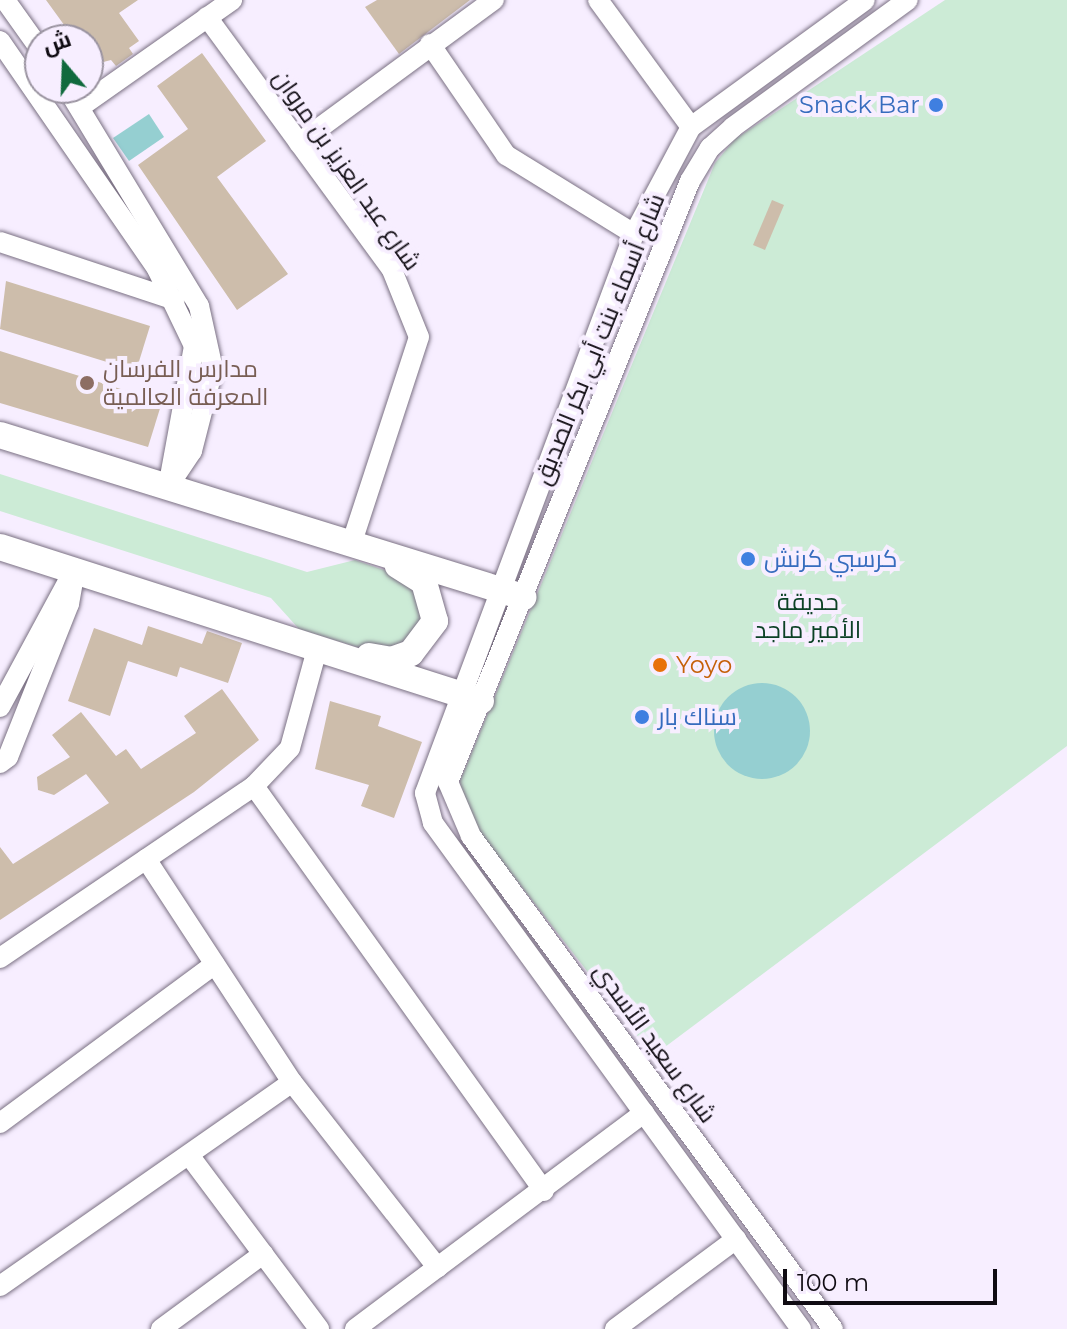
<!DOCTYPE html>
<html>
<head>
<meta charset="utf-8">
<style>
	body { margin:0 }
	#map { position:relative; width:1067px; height:1329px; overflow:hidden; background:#f7eeff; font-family:Montserrat,Cairo,sans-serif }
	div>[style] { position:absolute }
	.green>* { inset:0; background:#ccebd6 }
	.water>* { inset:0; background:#95cfd1 }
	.round { border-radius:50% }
	.building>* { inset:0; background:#cdbdab }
	.roads { filter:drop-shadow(0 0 2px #7a7083) drop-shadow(0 0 2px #7a7083) }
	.minor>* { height:20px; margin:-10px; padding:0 10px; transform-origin:10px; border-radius:10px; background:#fff }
	.major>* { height:26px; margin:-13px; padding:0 13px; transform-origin:13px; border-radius:13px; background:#fff }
	.dots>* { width:22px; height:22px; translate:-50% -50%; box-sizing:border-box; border:4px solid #f7eeff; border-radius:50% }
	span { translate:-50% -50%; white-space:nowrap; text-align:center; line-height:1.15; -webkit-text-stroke:8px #f7eeff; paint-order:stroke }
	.shop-label { font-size:24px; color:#366cbe }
	.right { translate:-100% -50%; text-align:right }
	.left { translate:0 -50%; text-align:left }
	.street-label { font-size:24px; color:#0f0b12 }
	.education-label { font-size:24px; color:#785e54 }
	.park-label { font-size:24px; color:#0c4126 }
	.food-label { font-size:24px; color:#c56008 }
	.north { position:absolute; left:24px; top:24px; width:80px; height:80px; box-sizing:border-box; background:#f7eeff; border:2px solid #9a93a0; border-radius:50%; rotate:341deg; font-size:22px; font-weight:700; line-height:32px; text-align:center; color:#0f0b12 }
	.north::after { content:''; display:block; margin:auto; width:28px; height:36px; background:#106a3d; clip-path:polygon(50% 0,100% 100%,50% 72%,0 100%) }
	.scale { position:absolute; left:783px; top:1269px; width:214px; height:36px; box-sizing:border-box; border:4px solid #0f0b12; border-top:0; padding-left:10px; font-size:24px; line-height:28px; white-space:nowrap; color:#0f0b12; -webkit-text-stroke:6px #f7eeff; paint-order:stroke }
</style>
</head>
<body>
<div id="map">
	<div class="green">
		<div style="clip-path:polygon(945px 0,1067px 0,1067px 746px,653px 1056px,465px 814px,460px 781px,715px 163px,735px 139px)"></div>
		<div style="clip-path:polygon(0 474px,307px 572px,355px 560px,410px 579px,431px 615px,389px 657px,299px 629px,271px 598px,0 511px)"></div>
	</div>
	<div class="water">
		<div style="clip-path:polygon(149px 114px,164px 137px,129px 161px,113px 138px)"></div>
		<div class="round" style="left:714px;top:683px;width:96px;height:96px"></div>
	</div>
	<div class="building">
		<div style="clip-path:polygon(46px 0,138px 0,119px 13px,139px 41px,129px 48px,133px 54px,116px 66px,111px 60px,88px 66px,88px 40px,75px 40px)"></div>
		<div style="clip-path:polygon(377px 0,470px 0,399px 54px,365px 7px)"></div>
		<div style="clip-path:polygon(202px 53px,266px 141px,217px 177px,288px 274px,237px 310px,138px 165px,188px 129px,157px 86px)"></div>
		<div style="clip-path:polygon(772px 200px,784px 205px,765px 250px,753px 245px)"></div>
		<div style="clip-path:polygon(6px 281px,150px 326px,136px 371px,0 329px)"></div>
		<div style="clip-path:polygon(0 351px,162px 402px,148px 447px,0 403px)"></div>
		<div style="clip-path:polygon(148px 626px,202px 644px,207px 631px,242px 643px,228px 683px,180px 667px,177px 677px,128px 661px,110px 716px,68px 701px,94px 628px,142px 645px)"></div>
		<div style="clip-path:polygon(222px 689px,259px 740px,194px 792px,0 920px,0 847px,13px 864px,109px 803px,86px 774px,54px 795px,38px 790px,37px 777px,70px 757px,52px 735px,81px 712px,116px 756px,126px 749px,141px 769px,196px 733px,184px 716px)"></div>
		<div style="clip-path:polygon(330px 701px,381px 716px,378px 726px,422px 742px,394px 818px,361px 806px,369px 785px,315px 769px)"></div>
	</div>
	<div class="roads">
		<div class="minor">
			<div style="left:5px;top:0;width:60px;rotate:54.5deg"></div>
			<div style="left:598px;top:0;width:157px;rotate:53.8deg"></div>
			<div style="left:207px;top:17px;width:313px;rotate:53.8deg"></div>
			<div style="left:392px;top:270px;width:72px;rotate:68.1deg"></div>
			<div style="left:419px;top:337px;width:219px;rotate:108.1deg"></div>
			<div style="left:0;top:41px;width:277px;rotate:55.4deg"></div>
			<div style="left:157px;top:269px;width:85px;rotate:64.3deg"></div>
			<div style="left:194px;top:346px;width:144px;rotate:100.4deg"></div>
			<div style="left:430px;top:44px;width:135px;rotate:55.6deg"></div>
			<div style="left:506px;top:155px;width:150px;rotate:31.7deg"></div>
			<div style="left:67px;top:88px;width:255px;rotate:58.8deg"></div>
			<div style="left:199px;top:306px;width:65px;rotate:77.5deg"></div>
			<div style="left:213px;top:369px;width:85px;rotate:104.4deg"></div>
			<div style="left:192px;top:451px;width:40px;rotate:124deg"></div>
			<div style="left:80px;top:107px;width:186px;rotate:-35.1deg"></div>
			<div style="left:299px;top:143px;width:242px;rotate:-36.3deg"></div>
			<div style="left:0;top:242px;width:184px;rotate:18.3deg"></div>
			<div style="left:0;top:707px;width:151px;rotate:-61.6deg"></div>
			<div style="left:0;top:763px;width:10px;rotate:-37deg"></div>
			<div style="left:8px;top:757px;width:165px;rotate:-68.3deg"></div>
			<div style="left:69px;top:604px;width:34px;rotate:-80deg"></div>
			<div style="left:254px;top:786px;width:498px;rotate:54.4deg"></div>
			<div style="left:146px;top:859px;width:267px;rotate:56.8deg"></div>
			<div style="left:292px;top:1082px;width:236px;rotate:51.9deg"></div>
			<div style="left:0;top:958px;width:307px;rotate:-34.1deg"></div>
			<div style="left:254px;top:786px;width:52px;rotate:-46.5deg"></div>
			<div style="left:290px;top:748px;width:103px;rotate:-74.7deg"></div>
			<div style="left:0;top:1123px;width:267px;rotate:-36.5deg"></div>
			<div style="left:189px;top:1155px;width:217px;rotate:53.2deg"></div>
			<div style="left:0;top:1286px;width:356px;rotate:-34.9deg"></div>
			<div style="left:161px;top:1329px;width:127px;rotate:-36.3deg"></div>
			<div style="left:355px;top:1329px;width:361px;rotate:-36.8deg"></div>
			<div style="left:615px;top:1329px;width:151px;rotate:-36.6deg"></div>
			<div style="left:801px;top:1329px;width:626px;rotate:-126.03deg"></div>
			<div style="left:433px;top:823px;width:31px;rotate:-105deg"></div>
			<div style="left:425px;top:793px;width:597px;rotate:-69.5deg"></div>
			<div style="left:634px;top:234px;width:121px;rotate:-62deg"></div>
			<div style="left:691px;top:127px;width:215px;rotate:-36.1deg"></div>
			<div style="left:833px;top:1329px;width:612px;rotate:-126.29deg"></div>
			<div style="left:471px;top:836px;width:59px;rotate:-113.1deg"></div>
			<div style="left:448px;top:782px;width:648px;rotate:-68.07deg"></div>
			<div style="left:690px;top:181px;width:39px;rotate:-59deg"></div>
			<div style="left:710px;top:148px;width:31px;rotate:-42deg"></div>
			<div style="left:733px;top:127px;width:216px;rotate:-36deg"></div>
		</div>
		<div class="major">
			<div style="left:0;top:435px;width:548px;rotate:17.21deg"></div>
			<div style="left:0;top:547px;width:505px;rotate:17.75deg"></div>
			<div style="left:369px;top:656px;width:22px;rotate:10deg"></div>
			<div style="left:391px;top:660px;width:21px;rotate:-19deg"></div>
			<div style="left:411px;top:653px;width:40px;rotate:-53deg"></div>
			<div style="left:435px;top:621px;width:41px;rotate:-105.8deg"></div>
			<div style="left:424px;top:582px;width:31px;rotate:-148deg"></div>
		</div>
	</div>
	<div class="dots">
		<div style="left:936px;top:105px;background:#3f7fe0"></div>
		<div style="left:87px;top:383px;background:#8d6e63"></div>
		<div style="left:748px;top:559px;background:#3f7fe0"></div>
		<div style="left:660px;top:665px;background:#e8710a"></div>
		<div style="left:642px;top:717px;background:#3f7fe0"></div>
	</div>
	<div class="shop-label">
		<span class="right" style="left:920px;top:105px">Snack Bar</span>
		<span class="left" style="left:764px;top:559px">كرسبي كرنش</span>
		<span class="left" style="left:658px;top:717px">سناك بار</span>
	</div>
	<div class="street-label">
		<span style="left:347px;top:170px;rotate:55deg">شارع عبد العزيز بن مروان</span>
		<span style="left:599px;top:339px;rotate:-68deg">شارع أسماء بنت أبي بكر الصديق</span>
		<span style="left:655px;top:1043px;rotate:54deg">شارع سعيد الأسدي</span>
	</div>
	<div class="education-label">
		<span class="left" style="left:103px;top:383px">مدارس الفرسان<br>المعرفة العالمية</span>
	</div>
	<div class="park-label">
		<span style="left:808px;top:616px">حديقة<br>الأمير ماجد</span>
	</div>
	<div class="food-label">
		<span class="left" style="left:676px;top:665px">Yoyo</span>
	</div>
	<div class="north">ش</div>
	<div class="scale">100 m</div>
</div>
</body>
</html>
